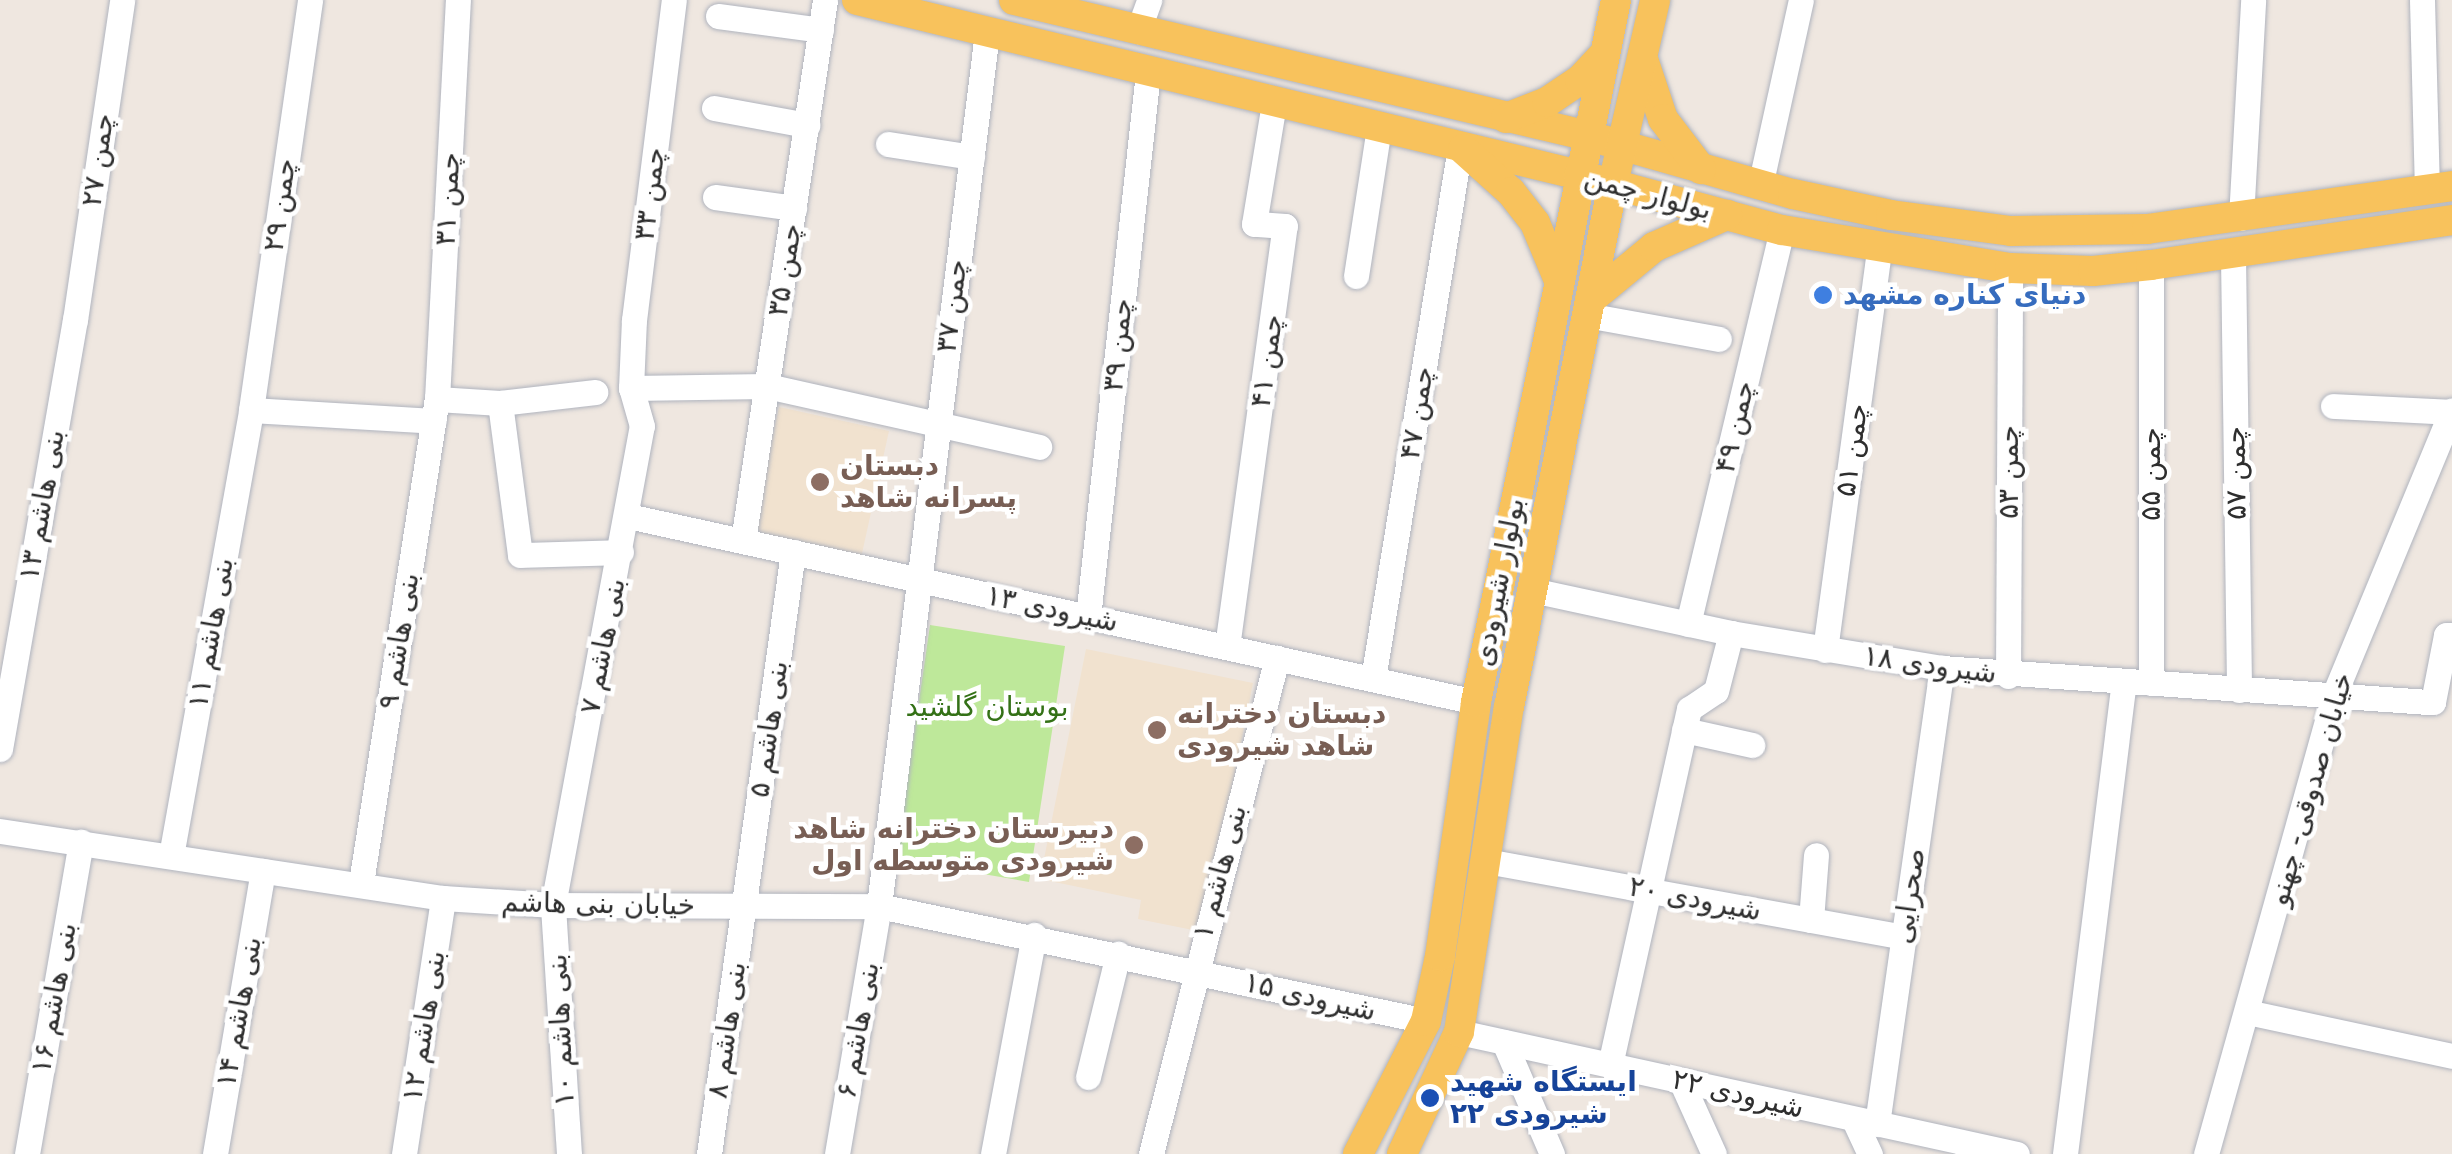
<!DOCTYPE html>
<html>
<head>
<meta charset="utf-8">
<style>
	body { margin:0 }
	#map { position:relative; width:2452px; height:1154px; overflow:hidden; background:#efe7e0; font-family:"DejaVu Sans","Noto Naskh Arabic",sans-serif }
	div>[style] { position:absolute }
	.education>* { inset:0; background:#f1e2cf }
	.green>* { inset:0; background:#bee89a }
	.roads { filter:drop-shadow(0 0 2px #b0b4be) drop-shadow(0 0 2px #b0b4be) }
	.minor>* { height:25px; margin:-12.5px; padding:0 12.5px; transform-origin:12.5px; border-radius:12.5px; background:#fff }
	.major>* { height:30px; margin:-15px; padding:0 15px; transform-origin:15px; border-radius:15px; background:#f8c25c }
	.dots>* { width:28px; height:28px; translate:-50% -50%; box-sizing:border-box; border:5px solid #fff; border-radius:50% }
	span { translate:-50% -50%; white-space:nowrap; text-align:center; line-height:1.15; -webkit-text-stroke:9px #fff; paint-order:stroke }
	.street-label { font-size:28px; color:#2e2e2e }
	.shop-label { font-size:28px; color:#366cbe; font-weight:700 }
	.left { translate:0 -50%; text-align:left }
	.education-label { font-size:28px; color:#785e54; font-weight:700 }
	.right { translate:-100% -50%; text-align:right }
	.park-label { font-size:28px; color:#347117 }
	.transit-label { font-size:28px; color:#164399; font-weight:700 }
</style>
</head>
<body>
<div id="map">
	<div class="education">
		<div style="clip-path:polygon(779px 407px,889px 431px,861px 558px,751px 533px)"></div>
		<div style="clip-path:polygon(1086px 649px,1253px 683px,1203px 932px,1138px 919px,1141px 900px,1040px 879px)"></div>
	</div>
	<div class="green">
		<div style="clip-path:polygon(930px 625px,1065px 646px,1029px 882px,896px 859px)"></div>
	</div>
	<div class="roads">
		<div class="minor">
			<div style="left:2422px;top:0;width:190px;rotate:88.5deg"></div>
			<div style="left:718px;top:16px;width:104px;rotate:7.7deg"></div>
			<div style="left:1138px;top:31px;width:33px;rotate:-70deg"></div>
			<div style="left:714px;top:108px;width:95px;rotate:10.4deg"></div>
			<div style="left:888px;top:144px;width:85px;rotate:8.8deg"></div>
			<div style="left:1760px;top:186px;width:190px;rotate:-77.6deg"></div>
			<div style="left:715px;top:197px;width:80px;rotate:7.9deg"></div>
			<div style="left:2241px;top:218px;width:218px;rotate:-86.8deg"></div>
			<div style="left:2233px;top:256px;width:434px;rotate:89.2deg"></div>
			<div style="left:2151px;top:265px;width:418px;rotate:90deg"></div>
			<div style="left:1356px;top:276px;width:150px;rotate:-81.2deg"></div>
			<div style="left:1586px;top:315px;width:135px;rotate:10.2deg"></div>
			<div style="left:631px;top:388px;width:136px;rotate:-0.8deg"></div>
			<div style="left:767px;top:386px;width:279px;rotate:12.6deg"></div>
			<div style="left:437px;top:399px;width:63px;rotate:3.6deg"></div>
			<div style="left:500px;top:403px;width:96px;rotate:-6.6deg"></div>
			<div style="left:500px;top:403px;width:153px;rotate:82.5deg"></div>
			<div style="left:520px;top:555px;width:101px;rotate:-1.7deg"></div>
			<div style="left:2333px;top:406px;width:118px;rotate:2.9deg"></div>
			<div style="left:251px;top:410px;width:183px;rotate:3.4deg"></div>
			<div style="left:628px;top:516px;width:868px;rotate:12.37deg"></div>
			<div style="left:743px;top:541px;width:547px;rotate:-81.38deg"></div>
			<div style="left:1532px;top:590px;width:204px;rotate:12.2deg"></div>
			<div style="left:1731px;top:633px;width:214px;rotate:9.4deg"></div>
			<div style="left:1942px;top:668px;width:492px;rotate:4deg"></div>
			<div style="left:2433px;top:702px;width:68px;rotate:-79deg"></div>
			<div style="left:2446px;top:635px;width:6px"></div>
			<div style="left:1088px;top:617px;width:547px;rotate:-83.71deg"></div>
			<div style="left:1688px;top:624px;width:405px;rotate:-76.6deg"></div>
			<div style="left:1227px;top:647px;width:425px;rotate:-82.2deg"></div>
			<div style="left:1285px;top:226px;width:31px;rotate:-176deg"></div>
			<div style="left:1254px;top:224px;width:123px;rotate:-80.6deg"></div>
			<div style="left:1825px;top:650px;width:405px;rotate:-82.3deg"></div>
			<div style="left:2008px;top:676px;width:408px;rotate:-89.7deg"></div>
			<div style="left:1373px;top:679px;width:539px;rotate:-80.71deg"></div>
			<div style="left:1684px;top:730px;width:70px;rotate:12.4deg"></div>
			<div style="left:0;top:749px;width:436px;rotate:-80.1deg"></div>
			<div style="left:75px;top:320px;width:323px;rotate:-81.6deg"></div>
			<div style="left:0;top:831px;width:448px;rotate:8.6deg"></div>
			<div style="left:443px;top:898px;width:110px;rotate:3.6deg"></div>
			<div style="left:553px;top:905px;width:326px;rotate:0.2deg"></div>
			<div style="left:879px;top:906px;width:559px;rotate:11.87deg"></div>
			<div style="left:171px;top:856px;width:453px;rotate:-79.8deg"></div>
			<div style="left:251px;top:410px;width:414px;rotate:-81.8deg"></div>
			<div style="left:1486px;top:861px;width:425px;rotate:10.3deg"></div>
			<div style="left:361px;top:883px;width:490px;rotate:-81.1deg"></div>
			<div style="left:437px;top:399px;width:400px;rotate:-87deg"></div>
			<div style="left:1811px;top:920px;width:65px;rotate:-85.6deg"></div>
			<div style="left:2247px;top:1012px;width:210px;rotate:12.1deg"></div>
			<div style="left:1459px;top:1032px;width:571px;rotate:12.33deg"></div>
			<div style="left:1504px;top:1042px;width:122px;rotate:66.8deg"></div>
			<div style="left:1610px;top:1065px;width:365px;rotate:-77.5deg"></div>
			<div style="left:1689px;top:709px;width:32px;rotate:-34deg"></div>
			<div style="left:1716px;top:691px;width:60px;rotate:-75.5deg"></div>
			<div style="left:1088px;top:1077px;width:127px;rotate:-76.3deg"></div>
			<div style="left:1681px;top:1081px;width:80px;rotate:65.7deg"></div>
			<div style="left:1854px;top:1120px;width:38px;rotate:65deg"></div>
			<div style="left:1877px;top:1124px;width:461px;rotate:-81.9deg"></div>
			<div style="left:27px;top:1154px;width:317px;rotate:-80.2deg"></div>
			<div style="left:215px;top:1154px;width:287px;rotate:-80.4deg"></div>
			<div style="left:404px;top:1154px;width:259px;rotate:-81.3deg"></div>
			<div style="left:569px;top:1154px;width:250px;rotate:-93.7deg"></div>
			<div style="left:553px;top:905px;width:487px;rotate:-79.5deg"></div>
			<div style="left:642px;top:426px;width:40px;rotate:-106deg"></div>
			<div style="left:631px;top:388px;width:68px;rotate:-87.5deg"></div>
			<div style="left:634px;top:320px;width:322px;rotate:-82.9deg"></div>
			<div style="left:709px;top:1154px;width:608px;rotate:-82.06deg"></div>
			<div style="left:837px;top:1154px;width:252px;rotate:-80.4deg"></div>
			<div style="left:879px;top:906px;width:880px;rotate:-82.95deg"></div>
			<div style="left:993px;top:1154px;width:223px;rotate:-79.4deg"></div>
			<div style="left:1151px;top:1154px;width:512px;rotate:-75.75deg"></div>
			<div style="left:2065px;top:1154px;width:476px;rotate:-82.9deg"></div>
			<div style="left:2206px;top:1154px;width:477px;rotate:-74.4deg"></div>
			<div style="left:2334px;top:695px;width:308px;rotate:-67.5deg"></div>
		</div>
		<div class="major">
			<div style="left:857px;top:0;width:743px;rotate:13.62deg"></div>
			<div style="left:1579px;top:175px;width:210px;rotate:15.2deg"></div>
			<div style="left:1782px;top:230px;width:231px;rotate:9.5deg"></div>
			<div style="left:2010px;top:268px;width:83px;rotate:2.1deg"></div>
			<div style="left:2093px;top:271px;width:58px;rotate:-5.9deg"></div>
			<div style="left:2151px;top:265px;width:304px;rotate:-8.5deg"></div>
			<div style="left:1014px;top:0;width:591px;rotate:13.31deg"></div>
			<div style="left:1589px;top:136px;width:212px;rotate:15.9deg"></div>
			<div style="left:1793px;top:194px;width:100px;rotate:12.1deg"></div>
			<div style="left:1891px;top:215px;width:121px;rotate:7.6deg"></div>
			<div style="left:2011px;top:231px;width:136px;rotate:-0.8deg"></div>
			<div style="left:2147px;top:229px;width:308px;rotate:-8deg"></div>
			<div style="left:1643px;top:59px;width:63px;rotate:71.6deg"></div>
			<div style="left:1663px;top:119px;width:63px;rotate:52.8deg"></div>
			<div style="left:1506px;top:118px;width:44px;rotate:-21.3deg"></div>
			<div style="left:1547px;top:102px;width:40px;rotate:-34deg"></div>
			<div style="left:1580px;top:80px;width:35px;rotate:-47deg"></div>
			<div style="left:1463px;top:149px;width:64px;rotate:41.9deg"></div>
			<div style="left:1511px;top:192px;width:39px;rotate:52deg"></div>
			<div style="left:1535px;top:223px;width:60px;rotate:67.3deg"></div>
			<div style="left:1590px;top:300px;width:83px;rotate:-39.6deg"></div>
			<div style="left:1654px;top:247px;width:80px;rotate:-23.7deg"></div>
			<div style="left:1358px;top:1154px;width:149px;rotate:-62.9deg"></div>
			<div style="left:1426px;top:1021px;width:66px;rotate:-77.8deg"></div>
			<div style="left:1440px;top:956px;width:257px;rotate:-81.9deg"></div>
			<div style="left:1476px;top:702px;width:716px;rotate:-78.72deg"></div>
			<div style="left:1402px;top:1154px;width:135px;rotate:-65deg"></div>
			<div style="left:1459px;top:1032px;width:329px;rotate:-81.3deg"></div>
			<div style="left:1509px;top:707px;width:533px;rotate:-78.75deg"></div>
			<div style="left:1613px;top:184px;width:189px;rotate:-77.1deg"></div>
		</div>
	</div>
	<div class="dots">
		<div style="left:1823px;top:295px;background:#3f7fe0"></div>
		<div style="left:820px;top:482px;background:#8d6e63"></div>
		<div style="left:1157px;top:730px;background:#8d6e63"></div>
		<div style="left:1134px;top:845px;background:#8d6e63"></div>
		<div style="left:1430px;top:1098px;background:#1a4fb4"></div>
	</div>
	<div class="street-label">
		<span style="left:98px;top:160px;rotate:-82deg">چمن ۲۷</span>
		<span style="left:650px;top:194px;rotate:-83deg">چمن ۳۳</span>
		<span style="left:1648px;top:194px;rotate:15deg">بولوار چمن</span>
		<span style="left:448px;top:199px;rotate:-87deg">چمن ۳۱</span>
		<span style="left:280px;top:205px;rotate:-82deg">چمن ۲۹</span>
		<span style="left:785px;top:270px;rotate:-81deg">چمن ۳۵</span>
		<span style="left:952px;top:306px;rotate:-83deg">چمن ۳۷</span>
		<span style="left:1118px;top:345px;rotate:-84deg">چمن ۳۹</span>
		<span style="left:1267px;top:361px;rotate:-82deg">چمن ۴۱</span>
		<span style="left:1417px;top:413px;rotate:-81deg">چمن ۴۷</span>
		<span style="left:1735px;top:427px;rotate:-77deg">چمن ۴۹</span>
		<span style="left:1852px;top:450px;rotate:-82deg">چمن ۵۱</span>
		<span style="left:2009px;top:472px;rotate:-90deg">چمن ۵۳</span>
		<span style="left:2236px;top:473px;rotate:-91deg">چمن ۵۷</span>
		<span style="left:2151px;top:474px;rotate:-90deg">چمن ۵۵</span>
		<span style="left:42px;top:505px;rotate:-80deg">بنی هاشم ۱۳</span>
		<span style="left:1499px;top:582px;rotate:-79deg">بولوار شیرودی</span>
		<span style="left:1052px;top:609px;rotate:12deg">شیرودی ۱۳</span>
		<span style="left:211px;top:633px;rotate:-80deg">بنی هاشم ۱۱</span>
		<span style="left:399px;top:641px;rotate:-81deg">بنی هاشم ۹</span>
		<span style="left:603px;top:646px;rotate:-79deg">بنی هاشم ۷</span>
		<span style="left:1930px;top:665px;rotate:8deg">شیرودی ۱۸</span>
		<span style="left:769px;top:729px;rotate:-82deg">بنی هاشم ۵</span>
		<span style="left:2311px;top:789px;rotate:-74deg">خیابان صدوقی- چهنو</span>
		<span style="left:1220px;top:872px;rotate:-75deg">بنی هاشم ۱</span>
		<span style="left:1909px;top:896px;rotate:-82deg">صحرایی</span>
		<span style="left:1695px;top:899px;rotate:11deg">شیرودی ۲۰</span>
		<span style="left:598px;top:904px;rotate:1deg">خیابان بنی هاشم</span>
		<span style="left:1310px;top:997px;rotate:13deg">شیرودی ۱۵</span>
		<span style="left:54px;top:998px;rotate:-80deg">بنی هاشم ۱۶</span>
		<span style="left:239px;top:1012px;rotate:-80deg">بنی هاشم ۱۴</span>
		<span style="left:424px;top:1026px;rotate:-81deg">بنی هاشم ۱۲</span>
		<span style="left:561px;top:1030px;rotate:-93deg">بنی هاشم ۱۰</span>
		<span style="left:727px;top:1030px;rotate:-82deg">بنی هاشم ۸</span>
		<span style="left:858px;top:1030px;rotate:-80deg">بنی هاشم ۶</span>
		<span style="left:1738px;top:1094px;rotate:13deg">شیرودی ۲۲</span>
	</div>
	<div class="shop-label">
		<span class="left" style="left:1843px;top:295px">دنیای کناره مشهد</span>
	</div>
	<div class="education-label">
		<span class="left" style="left:840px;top:482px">دبستان<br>پسرانه شاهد</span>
		<span class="left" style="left:1177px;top:730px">دبستان دخترانه<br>شاهد شیرودی</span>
		<span class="right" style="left:1114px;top:845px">دبیرستان دخترانه شاهد<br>شیرودی متوسطه اول</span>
	</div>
	<div class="park-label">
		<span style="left:987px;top:707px">بوستان گلشید</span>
	</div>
	<div class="transit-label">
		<span class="left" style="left:1450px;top:1098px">ایستگاه شهید<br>شیرودی ۲۲</span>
	</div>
</div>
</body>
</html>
